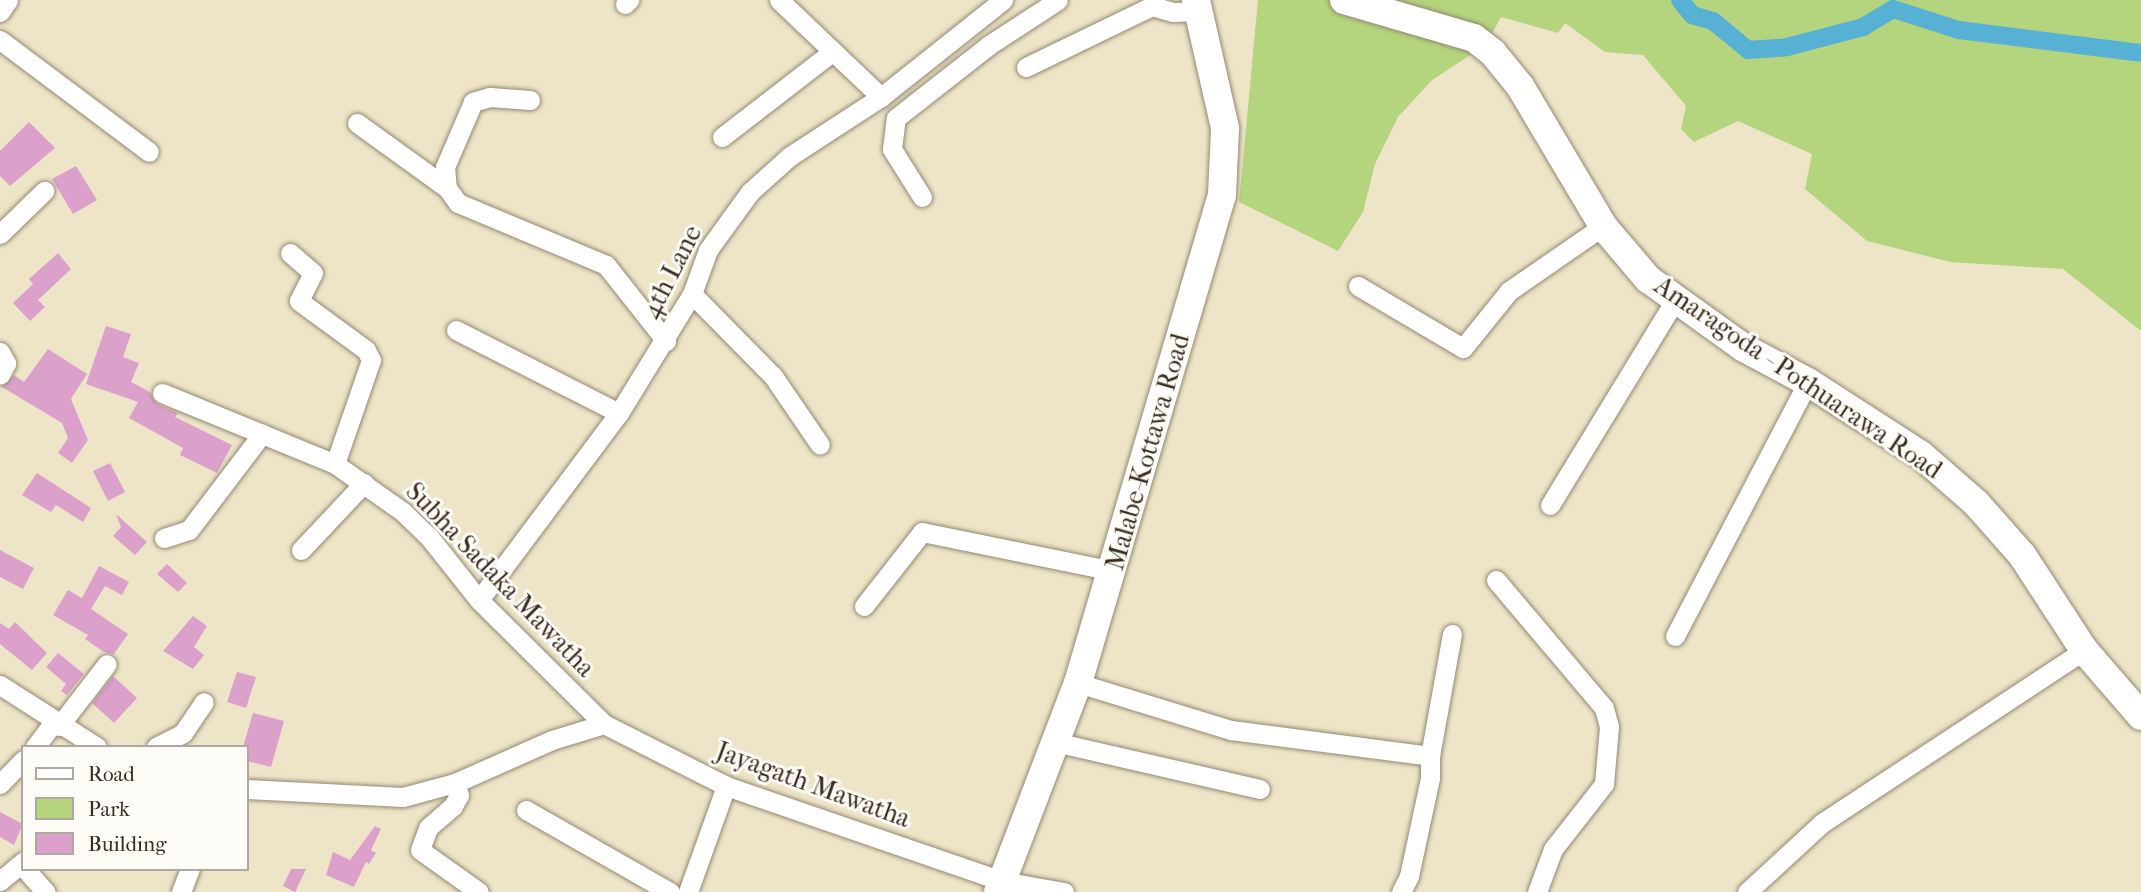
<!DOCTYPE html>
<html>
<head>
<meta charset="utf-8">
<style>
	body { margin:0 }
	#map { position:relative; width:2141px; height:892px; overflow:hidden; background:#eee5c8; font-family:"IM FELL French Canon",serif }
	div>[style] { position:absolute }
	.green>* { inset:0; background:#b4d57d }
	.canal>* { height:18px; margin:-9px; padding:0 9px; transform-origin:9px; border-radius:9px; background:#57b1d5 }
	.building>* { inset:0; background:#dba1cb }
	.roads { filter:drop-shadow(0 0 2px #948873) drop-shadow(0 0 2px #948873) }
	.street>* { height:19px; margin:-9.5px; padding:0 9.5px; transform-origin:9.5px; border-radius:9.5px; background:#fff }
	.secondary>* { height:28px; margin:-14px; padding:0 14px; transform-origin:14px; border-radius:14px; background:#fff }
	span { translate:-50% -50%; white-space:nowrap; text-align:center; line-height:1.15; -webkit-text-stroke:6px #fdfcf7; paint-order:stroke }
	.street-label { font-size:26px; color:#3b2a1e }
	.legend { position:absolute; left:21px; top:745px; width:228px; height:126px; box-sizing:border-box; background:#fdfcf7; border:2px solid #afa8a0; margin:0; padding:9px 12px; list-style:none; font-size:21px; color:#3b2a1e }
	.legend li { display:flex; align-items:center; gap:14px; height:35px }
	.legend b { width:35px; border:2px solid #afa8a0 }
</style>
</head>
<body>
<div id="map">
	<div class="green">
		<div style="clip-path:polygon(1258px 0,2141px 0,2141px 331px,2063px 269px,1950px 262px,1867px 241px,1805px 189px,1812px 154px,1738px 121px,1694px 142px,1681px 129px,1686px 106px,1643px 55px,1605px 52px,1565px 23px,1558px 33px,1501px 17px,1486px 45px,1432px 80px,1398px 117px,1375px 164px,1363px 212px,1338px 251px,1239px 202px)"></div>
	</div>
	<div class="canal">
		<div style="left:1680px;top:0;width:19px;rotate:51deg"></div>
		<div style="left:1692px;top:15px;width:22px;rotate:16deg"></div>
		<div style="left:1713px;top:21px;width:45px;rotate:39.6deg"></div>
		<div style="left:1748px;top:50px;width:39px;rotate:-4deg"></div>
		<div style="left:1787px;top:47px;width:79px;rotate:-14.7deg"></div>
		<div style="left:1863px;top:27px;width:35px;rotate:-31deg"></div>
		<div style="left:1893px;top:9px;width:69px;rotate:17.7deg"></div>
		<div style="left:1959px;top:30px;width:183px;rotate:7.2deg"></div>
	</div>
	<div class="building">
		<div style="clip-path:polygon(29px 122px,55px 148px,10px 186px,0 176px,0 151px)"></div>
		<div style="clip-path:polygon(76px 166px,97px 200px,73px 214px,52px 179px)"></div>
		<div style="clip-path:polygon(58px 253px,71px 269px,38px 300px,45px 307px,30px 321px,13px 303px,33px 284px,29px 279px)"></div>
		<div style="clip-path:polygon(106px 326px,131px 334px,123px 357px,139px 363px,131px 382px,150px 392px,157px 404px,178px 413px,175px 417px,232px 445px,217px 473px,180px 455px,183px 448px,129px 418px,138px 402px,86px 384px)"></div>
		<div style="clip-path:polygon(48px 349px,87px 374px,71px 399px,88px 440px,72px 463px,58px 453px,68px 438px,62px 423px,2px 387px,14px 375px,24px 382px)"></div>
		<div style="clip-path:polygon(110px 463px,125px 492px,108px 501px,93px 471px)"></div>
		<div style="clip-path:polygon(37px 473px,91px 508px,83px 522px,56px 505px,51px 512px,22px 495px)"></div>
		<div style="clip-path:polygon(116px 514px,147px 542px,135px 555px,113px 536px,121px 527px)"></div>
		<div style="clip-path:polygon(0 550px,34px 568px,23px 589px,0 577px)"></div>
		<div style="clip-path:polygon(167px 564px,187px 583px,178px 592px,157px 574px)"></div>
		<div style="clip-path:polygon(99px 566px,129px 582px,122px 595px,105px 586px,91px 609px,128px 634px,114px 654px,104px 652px,85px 639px,88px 635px,53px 615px,68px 590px,82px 598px)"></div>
		<div style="clip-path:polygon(193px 616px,207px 626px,194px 647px,204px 655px,193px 669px,163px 651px)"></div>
		<div style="clip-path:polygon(15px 622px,47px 653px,32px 670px,0 644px,0 623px,9px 629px)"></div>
		<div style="clip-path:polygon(58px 653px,84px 674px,67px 695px,61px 691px,66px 684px,46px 667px)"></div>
		<div style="clip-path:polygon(237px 672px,256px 677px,246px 708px,227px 702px)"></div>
		<div style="clip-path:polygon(113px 676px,137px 698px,114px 723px,92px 703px)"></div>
		<div style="clip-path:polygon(253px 713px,284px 721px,271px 767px,247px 761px,243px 747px)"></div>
		<div style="clip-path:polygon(0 812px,23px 824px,14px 845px,0 837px)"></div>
		<div style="clip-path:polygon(375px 826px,381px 829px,371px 850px,376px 853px,369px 864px,366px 862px,354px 887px,326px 875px,333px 852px,350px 860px)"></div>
		<div style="clip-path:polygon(291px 869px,306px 869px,295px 892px,283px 886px)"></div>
	</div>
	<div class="roads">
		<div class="street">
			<div style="left:779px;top:0;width:141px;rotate:43.6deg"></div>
			<div style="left:625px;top:4px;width:6px;rotate:-45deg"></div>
			<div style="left:0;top:12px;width:14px;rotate:-56deg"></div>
			<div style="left:0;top:40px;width:186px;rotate:36.9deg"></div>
			<div style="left:1026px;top:67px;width:140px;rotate:-25.8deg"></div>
			<div style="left:1152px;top:6px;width:22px;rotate:16deg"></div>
			<div style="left:1173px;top:12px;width:25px;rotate:-2deg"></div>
			<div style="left:530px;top:100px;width:40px;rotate:-175.7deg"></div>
			<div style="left:490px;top:97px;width:18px;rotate:164deg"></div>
			<div style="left:473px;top:102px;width:71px;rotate:113.3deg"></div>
			<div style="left:445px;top:167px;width:21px;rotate:85deg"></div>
			<div style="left:447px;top:188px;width:19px;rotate:54deg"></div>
			<div style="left:458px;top:203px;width:160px;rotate:22.7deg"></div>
			<div style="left:606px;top:265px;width:97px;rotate:51.7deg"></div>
			<div style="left:357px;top:123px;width:111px;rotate:35.8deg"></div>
			<div style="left:722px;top:137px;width:139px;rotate:-37.7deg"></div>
			<div style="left:922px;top:197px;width:57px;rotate:-122deg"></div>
			<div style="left:892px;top:149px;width:31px;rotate:-83deg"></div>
			<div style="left:896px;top:118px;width:118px;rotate:-38.1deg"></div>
			<div style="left:989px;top:45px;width:82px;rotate:-33.1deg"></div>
			<div style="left:0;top:234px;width:62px;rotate:-44.3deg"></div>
			<div style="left:290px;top:253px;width:30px;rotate:41deg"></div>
			<div style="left:313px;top:273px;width:31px;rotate:117deg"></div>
			<div style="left:299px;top:301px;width:83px;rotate:36.2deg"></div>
			<div style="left:366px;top:350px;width:11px;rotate:63deg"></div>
			<div style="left:371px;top:360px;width:110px;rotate:109.1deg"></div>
			<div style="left:1358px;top:286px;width:122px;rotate:30.6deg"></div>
			<div style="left:1463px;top:348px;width:73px;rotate:-51.1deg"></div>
			<div style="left:1509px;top:291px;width:114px;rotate:-34.7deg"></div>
			<div style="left:692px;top:294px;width:115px;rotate:45.4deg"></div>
			<div style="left:773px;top:376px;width:83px;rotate:55.7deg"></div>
			<div style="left:456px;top:330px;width:183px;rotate:27deg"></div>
			<div style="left:0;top:352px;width:13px;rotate:61deg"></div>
			<div style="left:6px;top:363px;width:13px;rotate:117deg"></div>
			<div style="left:162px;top:393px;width:187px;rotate:22.3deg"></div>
			<div style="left:335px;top:464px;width:83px;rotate:35.2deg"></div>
			<div style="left:403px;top:512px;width:36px;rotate:44deg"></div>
			<div style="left:429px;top:537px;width:80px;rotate:51.6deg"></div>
			<div style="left:479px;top:600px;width:176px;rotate:44.8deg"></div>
			<div style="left:604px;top:724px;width:137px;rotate:26.9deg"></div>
			<div style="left:726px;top:786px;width:292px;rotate:19deg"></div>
			<div style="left:1002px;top:881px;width:63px;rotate:10.1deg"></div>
			<div style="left:1550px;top:505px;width:240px;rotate:-58.6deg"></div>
			<div style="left:164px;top:538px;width:26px;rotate:-18deg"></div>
			<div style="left:189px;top:530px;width:121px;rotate:-52.8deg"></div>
			<div style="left:301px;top:550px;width:92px;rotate:-46.8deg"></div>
			<div style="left:1496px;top:580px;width:167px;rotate:49.8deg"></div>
			<div style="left:1604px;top:708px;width:20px;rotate:75deg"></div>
			<div style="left:1609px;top:727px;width:57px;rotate:95deg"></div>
			<div style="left:1604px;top:784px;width:83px;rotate:128.1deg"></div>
			<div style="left:1553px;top:849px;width:46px;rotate:110.4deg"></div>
			<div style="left:479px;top:600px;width:234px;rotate:-53.2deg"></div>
			<div style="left:619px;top:413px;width:140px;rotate:-58.5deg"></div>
			<div style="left:692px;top:294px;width:47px;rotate:-70deg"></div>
			<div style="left:708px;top:250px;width:72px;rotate:-54.1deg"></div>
			<div style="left:750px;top:192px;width:54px;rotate:-42deg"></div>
			<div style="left:790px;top:156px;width:108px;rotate:-33deg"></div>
			<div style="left:881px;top:97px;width:156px;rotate:-38.5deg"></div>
			<div style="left:864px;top:606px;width:94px;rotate:-51.9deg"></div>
			<div style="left:922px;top:532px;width:196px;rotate:11.5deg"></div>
			<div style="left:1675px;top:636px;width:287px;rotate:-62.4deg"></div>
			<div style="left:1078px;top:683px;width:160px;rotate:17.1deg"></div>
			<div style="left:1231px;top:730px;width:201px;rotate:7.4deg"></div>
			<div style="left:0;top:685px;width:115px;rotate:32.6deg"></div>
			<div style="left:59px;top:726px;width:78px;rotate:-52.3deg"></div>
			<div style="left:1059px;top:743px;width:206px;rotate:12.9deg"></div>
			<div style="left:35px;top:747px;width:31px;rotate:-53deg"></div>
			<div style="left:156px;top:747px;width:30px;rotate:-27deg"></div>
			<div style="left:183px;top:733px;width:37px;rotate:-56deg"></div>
			<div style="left:455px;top:783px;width:13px;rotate:72deg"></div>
			<div style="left:459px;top:795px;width:13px;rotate:119deg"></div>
			<div style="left:453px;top:806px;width:33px;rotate:139deg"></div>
			<div style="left:428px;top:828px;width:23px;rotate:110deg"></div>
			<div style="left:420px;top:850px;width:72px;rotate:35.4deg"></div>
			<div style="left:0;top:784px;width:33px;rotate:-46deg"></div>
			<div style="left:247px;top:789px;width:156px;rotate:2.9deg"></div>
			<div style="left:403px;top:797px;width:54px;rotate:-15.1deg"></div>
			<div style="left:455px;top:783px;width:106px;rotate:-23.9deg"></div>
			<div style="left:552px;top:740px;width:54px;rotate:-17.1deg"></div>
			<div style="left:526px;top:810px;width:166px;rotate:29.7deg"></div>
			<div style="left:25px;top:869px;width:31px;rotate:48deg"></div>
			<div style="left:0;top:881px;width:30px;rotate:-40deg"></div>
			<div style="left:181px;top:892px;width:25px;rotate:-69deg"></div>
			<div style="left:688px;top:892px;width:113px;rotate:-70.3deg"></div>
			<div style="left:1401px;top:892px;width:18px;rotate:-63deg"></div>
			<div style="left:1409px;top:876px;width:100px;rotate:-77.9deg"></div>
			<div style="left:1430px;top:778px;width:22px;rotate:-90deg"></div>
			<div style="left:1430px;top:756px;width:124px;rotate:-79.8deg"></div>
			<div style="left:1747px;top:892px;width:102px;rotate:-42.6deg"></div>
			<div style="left:1822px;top:823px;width:314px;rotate:-33.4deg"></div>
		</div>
		<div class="secondary">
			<div style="left:1344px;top:0;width:135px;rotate:16.3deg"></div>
			<div style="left:1474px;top:38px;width:24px;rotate:38deg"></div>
			<div style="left:1493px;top:53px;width:43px;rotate:50.7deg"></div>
			<div style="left:1520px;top:86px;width:163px;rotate:59.3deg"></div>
			<div style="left:1603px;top:226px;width:70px;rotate:49.7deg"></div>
			<div style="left:1648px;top:279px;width:118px;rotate:35.7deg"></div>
			<div style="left:1744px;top:348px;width:72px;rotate:28deg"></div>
			<div style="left:1808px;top:382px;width:135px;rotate:32.9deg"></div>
			<div style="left:1921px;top:455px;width:73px;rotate:41.1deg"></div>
			<div style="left:1976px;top:503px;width:69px;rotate:48.5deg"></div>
			<div style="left:2022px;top:555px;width:113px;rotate:56.9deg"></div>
			<div style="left:2084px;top:650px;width:87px;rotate:49.2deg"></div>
			<div style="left:998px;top:892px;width:224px;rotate:-69.1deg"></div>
			<div style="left:1078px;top:683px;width:509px;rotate:-73.56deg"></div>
			<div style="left:1222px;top:195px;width:67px;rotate:-87.4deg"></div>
			<div style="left:1225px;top:128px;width:131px;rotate:-102.8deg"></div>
		</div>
	</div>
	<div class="street-label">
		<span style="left:672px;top:272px;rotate:-63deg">4th Lane</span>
		<span style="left:1798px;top:378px;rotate:34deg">Amaragoda - Pothuarawa Road</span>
		<span style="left:1148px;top:452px;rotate:-74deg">Malabe-Kottawa Road</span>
		<span style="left:500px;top:580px;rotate:46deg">Subha Sadaka Mawatha</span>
		<span style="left:813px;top:785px;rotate:20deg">Jayagath Mawatha</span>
	</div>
	<ul class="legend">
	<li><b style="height:9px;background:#fff"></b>Road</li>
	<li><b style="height:19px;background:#b4d57d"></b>Park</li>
	<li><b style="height:19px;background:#dba1cb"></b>Building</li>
	</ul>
</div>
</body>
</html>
